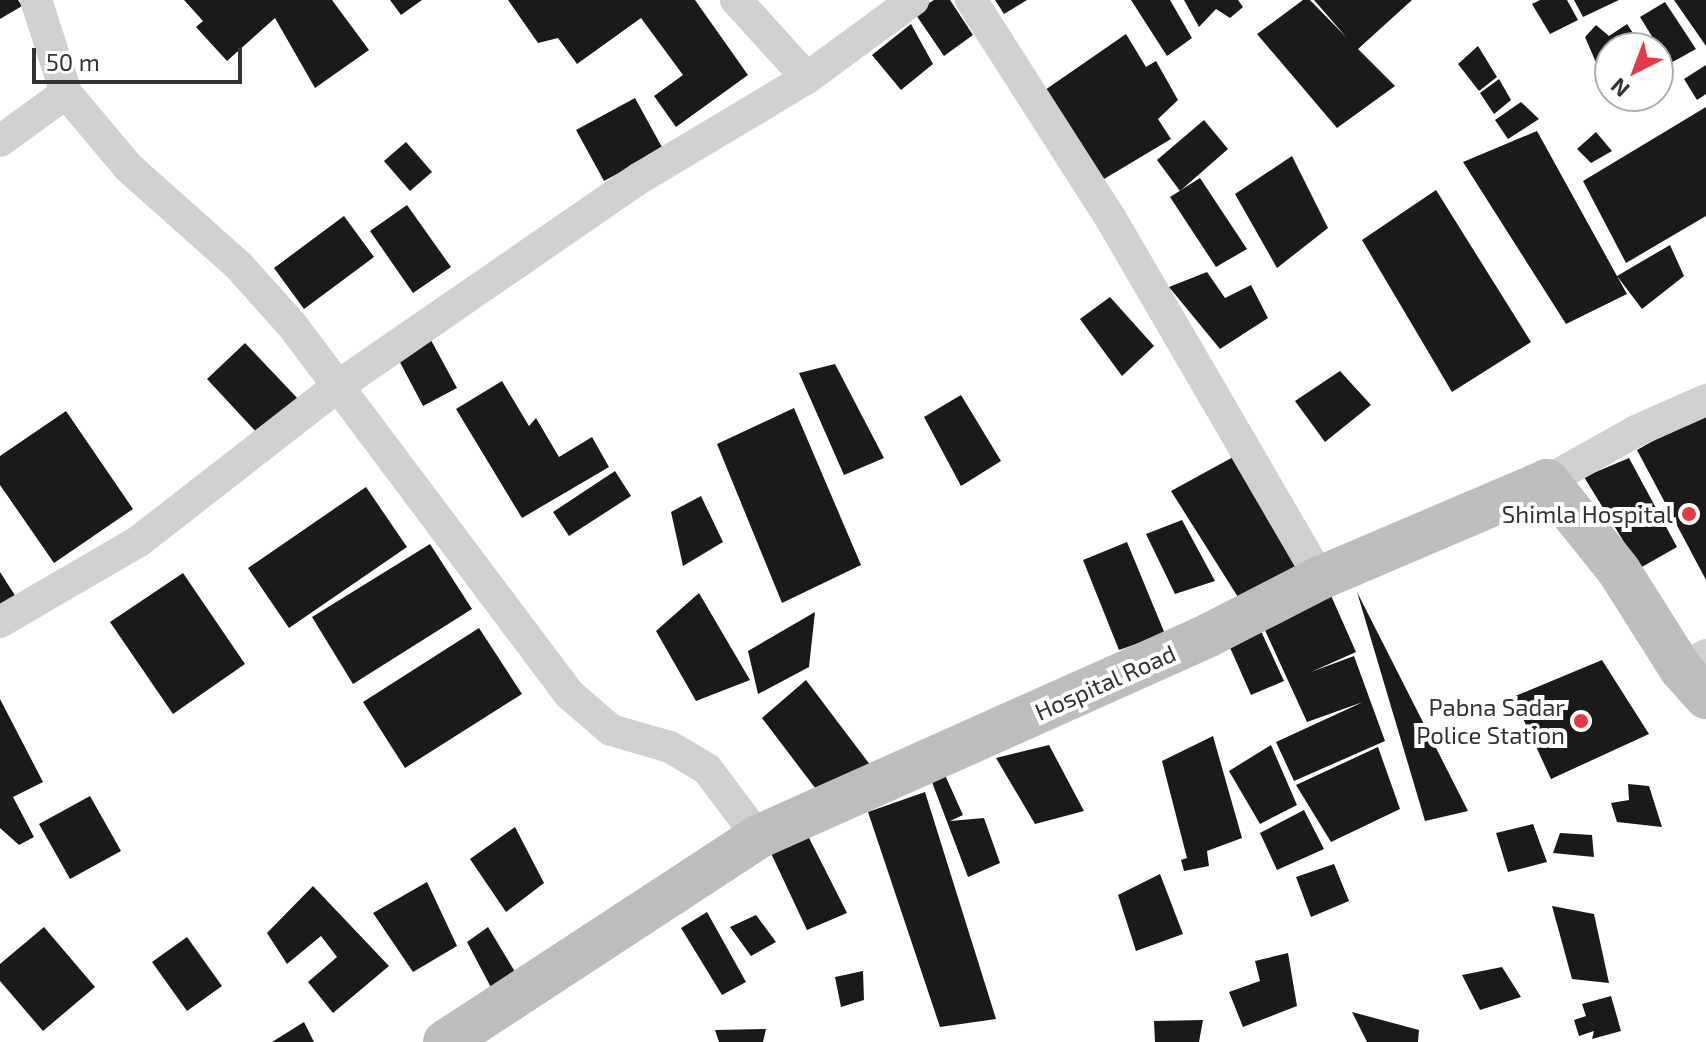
<!DOCTYPE html>
<html>
<head>
<meta charset="utf-8">
<style>
	body { margin:0 }
	#map { position:relative; width:1706px; height:1042px; overflow:hidden; background:#fff; font-family:"Exo 2",sans-serif }
	div>[style] { position:absolute }
	.building>* { inset:0; background:#1a1a1a }
	.minor>* { height:32px; margin:-16px; padding:0 16px; transform-origin:16px; border-radius:16px; background:#d0d0d0 }
	.secondary>* { height:44px; margin:-22px; padding:0 22px; transform-origin:22px; border-radius:22px; background:#bdbdbd }
	.dots>* { width:22px; height:22px; translate:-50% -50%; box-sizing:border-box; border:4px solid #fff; border-radius:50% }
	span { translate:-50% -50%; white-space:nowrap; text-align:center; line-height:1.15; -webkit-text-stroke:8px #fff; paint-order:stroke }
	.poi-label { font-size:24px; color:#333 }
	.right { translate:-100% -50%; text-align:right }
	.street-label { font-size:24px; color:#333 }
	.north { position:absolute; left:1594px; top:32px; width:80px; height:80px; box-sizing:border-box; background:#fff; border:2px solid #adadad; border-radius:50%; rotate:222deg; font-size:22px; font-weight:700; line-height:32px; text-align:center; color:#333 }
	.north::after { content:''; display:block; margin:auto; width:28px; height:36px; background:#e63946; clip-path:polygon(50% 0,100% 100%,50% 72%,0 100%) }
	.scale { position:absolute; left:32px; top:48px; width:210px; height:36px; box-sizing:border-box; border:4px solid #333; border-top:0; padding-left:10px; font-size:24px; line-height:28px; white-space:nowrap; color:#333; -webkit-text-stroke:6px #fff; paint-order:stroke }
</style>
</head>
<body>
<div id="map">
	<div class="building">
		<div style="clip-path:polygon(0 0,18px 0,22px 6px,0 19px)"></div>
		<div style="clip-path:polygon(184px 0,332px 0,369px 50px,315px 88px,275px 18px,227px 61px,196px 27px,203px 21px)"></div>
		<div style="clip-path:polygon(390px 0,422px 0,401px 15px)"></div>
		<div style="clip-path:polygon(508px 0,695px 0,748px 75px,676px 127px,654px 96px,683px 75px,641px 18px,577px 64px,558px 38px,538px 43px)"></div>
		<div style="clip-path:polygon(934px 0,950px 0,973px 35px,944px 56px,914px 12px)"></div>
		<div style="clip-path:polygon(995px 0,1027px 0,1004px 14px)"></div>
		<div style="clip-path:polygon(1131px 0,1170px 0,1192px 38px,1167px 56px)"></div>
		<div style="clip-path:polygon(1184px 0,1238px 0,1243px 7px,1230px 18px,1216px 9px,1199px 27px)"></div>
		<div style="clip-path:polygon(1303px 0,1310px 0,1347px 38px,1314px 0,1412px 0,1358px 49px,1395px 86px,1337px 128px,1257px 34px)"></div>
		<div style="clip-path:polygon(1540px 0,1567px 0,1578px 20px,1550px 34px,1532px 4px)"></div>
		<div style="clip-path:polygon(1574px 0,1619px 0,1583px 17px)"></div>
		<div style="clip-path:polygon(1674px 0,1706px 0,1706px 46px)"></div>
		<div style="clip-path:polygon(1665px 2px,1696px 49px,1669px 64px,1640px 17px)"></div>
		<div style="clip-path:polygon(911px 24px,933px 64px,901px 90px,872px 55px)"></div>
		<div style="clip-path:polygon(1627px 24px,1643px 48px,1610px 48px,1610px 95px,1585px 37px,1596px 25px,1609px 36px)"></div>
		<div style="clip-path:polygon(1126px 34px,1146px 67px,1156px 61px,1178px 100px,1158px 119px,1171px 139px,1099px 182px,1045px 90px)"></div>
		<div style="clip-path:polygon(1478px 46px,1497px 77px,1479px 91px,1458px 64px)"></div>
		<div style="clip-path:polygon(1706px 65px,1706px 94px,1697px 100px,1684px 79px)"></div>
		<div style="clip-path:polygon(1499px 79px,1511px 100px,1494px 114px,1480px 93px)"></div>
		<div style="clip-path:polygon(635px 98px,663px 149px,604px 181px,576px 130px)"></div>
		<div style="clip-path:polygon(1521px 102px,1539px 119px,1508px 139px,1495px 120px)"></div>
		<div style="clip-path:polygon(1706px 107px,1706px 216px,1626px 263px,1583px 181px)"></div>
		<div style="clip-path:polygon(1204px 120px,1228px 149px,1180px 191px,1157px 160px)"></div>
		<div style="clip-path:polygon(1537px 131px,1617px 276px,1670px 245px,1684px 276px,1642px 309px,1617px 276px,1627px 294px,1566px 324px,1463px 162px)"></div>
		<div style="clip-path:polygon(1596px 132px,1612px 151px,1591px 163px,1577px 149px)"></div>
		<div style="clip-path:polygon(406px 142px,432px 172px,410px 191px,384px 161px)"></div>
		<div style="clip-path:polygon(1292px 156px,1328px 228px,1277px 268px,1235px 194px)"></div>
		<div style="clip-path:polygon(1200px 178px,1247px 249px,1216px 267px,1170px 197px)"></div>
		<div style="clip-path:polygon(1436px 190px,1531px 342px,1452px 392px,1362px 240px)"></div>
		<div style="clip-path:polygon(407px 205px,451px 267px,413px 293px,370px 231px)"></div>
		<div style="clip-path:polygon(344px 216px,374px 257px,304px 309px,274px 268px)"></div>
		<div style="clip-path:polygon(1207px 272px,1225px 298px,1251px 285px,1268px 318px,1220px 349px,1169px 287px)"></div>
		<div style="clip-path:polygon(1110px 297px,1154px 346px,1122px 376px,1080px 319px)"></div>
		<div style="clip-path:polygon(426px 331px,457px 388px,423px 406px,393px 349px)"></div>
		<div style="clip-path:polygon(245px 343px,300px 401px,261px 437px,207px 379px)"></div>
		<div style="clip-path:polygon(835px 364px,884px 458px,844px 475px,799px 373px)"></div>
		<div style="clip-path:polygon(1340px 371px,1371px 405px,1325px 442px,1295px 401px)"></div>
		<div style="clip-path:polygon(502px 381px,529px 426px,536px 418px,559px 457px,592px 437px,609px 467px,522px 518px,456px 409px)"></div>
		<div style="clip-path:polygon(961px 395px,1001px 461px,961px 486px,924px 417px)"></div>
		<div style="clip-path:polygon(794px 408px,861px 565px,782px 603px,717px 444px)"></div>
		<div style="clip-path:polygon(66px 411px,133px 509px,54px 563px,0 485px,0 456px)"></div>
		<div style="clip-path:polygon(1706px 411px,1706px 580px,1637px 450px)"></div>
		<div style="clip-path:polygon(1235px 456px,1300px 574px,1243px 605px,1171px 491px)"></div>
		<div style="clip-path:polygon(1629px 458px,1677px 547px,1640px 568px,1584px 477px)"></div>
		<div style="clip-path:polygon(615px 471px,631px 496px,569px 536px,553px 512px)"></div>
		<div style="clip-path:polygon(366px 487px,407px 547px,289px 628px,248px 568px)"></div>
		<div style="clip-path:polygon(701px 496px,723px 542px,683px 566px,671px 512px)"></div>
		<div style="clip-path:polygon(1182px 520px,1215px 581px,1175px 594px,1146px 534px)"></div>
		<div style="clip-path:polygon(1127px 542px,1165px 634px,1119px 650px,1083px 560px)"></div>
		<div style="clip-path:polygon(430px 544px,472px 609px,353px 684px,312px 617px)"></div>
		<div style="clip-path:polygon(0 572px,18px 600px,0 612px)"></div>
		<div style="clip-path:polygon(183px 573px,245px 664px,173px 714px,110px 622px)"></div>
		<div style="clip-path:polygon(1325px 582px,1356px 652px,1311px 672px,1354px 656px,1385px 741px,1294px 781px,1276px 742px,1363px 702px,1307px 722px,1258px 615px)"></div>
		<div style="clip-path:polygon(1357px 592px,1468px 811px,1425px 821px)"></div>
		<div style="clip-path:polygon(699px 593px,750px 680px,696px 701px,656px 631px)"></div>
		<div style="clip-path:polygon(815px 612px,809px 667px,758px 694px,748px 651px)"></div>
		<div style="clip-path:polygon(1255px 618px,1284px 681px,1251px 695px,1224px 634px)"></div>
		<div style="clip-path:polygon(479px 628px,522px 694px,405px 768px,363px 702px)"></div>
		<div style="clip-path:polygon(1602px 660px,1649px 734px,1551px 779px,1513px 697px)"></div>
		<div style="clip-path:polygon(806px 680px,880px 778px,825px 801px,762px 718px)"></div>
		<div style="clip-path:polygon(0 699px,43px 782px,13px 797px,34px 837px,19px 845px,0 828px)"></div>
		<div style="clip-path:polygon(1213px 736px,1242px 838px,1207px 851px,1209px 866px,1184px 871px,1181px 860px,1187px 858px,1162px 761px)"></div>
		<div style="clip-path:polygon(1049px 745px,1084px 811px,1035px 824px,996px 758px)"></div>
		<div style="clip-path:polygon(1271px 745px,1297px 805px,1260px 824px,1229px 771px)"></div>
		<div style="clip-path:polygon(1378px 747px,1400px 809px,1331px 842px,1296px 785px)"></div>
		<div style="clip-path:polygon(940px 764px,963px 815px,950px 821px,984px 818px,1000px 863px,968px 877px,927px 769px)"></div>
		<div style="clip-path:polygon(1628px 784px,1649px 786px,1662px 827px,1617px 822px,1611px 803px,1629px 800px)"></div>
		<div style="clip-path:polygon(925px 792px,996px 1019px,940px 1027px,868px 812px)"></div>
		<div style="clip-path:polygon(90px 796px,121px 851px,70px 879px,39px 824px)"></div>
		<div style="clip-path:polygon(1304px 810px,1324px 849px,1277px 870px,1260px 833px)"></div>
		<div style="clip-path:polygon(1533px 824px,1547px 862px,1508px 872px,1496px 833px)"></div>
		<div style="clip-path:polygon(515px 827px,544px 883px,506px 912px,470px 859px)"></div>
		<div style="clip-path:polygon(805px 830px,847px 913px,807px 930px,769px 849px)"></div>
		<div style="clip-path:polygon(1560px 833px,1592px 835px,1594px 857px,1553px 853px)"></div>
		<div style="clip-path:polygon(1334px 864px,1349px 901px,1311px 917px,1296px 877px)"></div>
		<div style="clip-path:polygon(1160px 874px,1183px 934px,1136px 951px,1118px 895px)"></div>
		<div style="clip-path:polygon(427px 882px,457px 946px,413px 972px,373px 913px)"></div>
		<div style="clip-path:polygon(313px 886px,389px 966px,333px 1013px,308px 982px,337px 957px,321px 936px,287px 964px,267px 933px)"></div>
		<div style="clip-path:polygon(1552px 906px,1594px 914px,1609px 983px,1572px 979px)"></div>
		<div style="clip-path:polygon(707px 912px,746px 982px,722px 995px,681px 928px)"></div>
		<div style="clip-path:polygon(756px 915px,776px 942px,751px 956px,730px 927px)"></div>
		<div style="clip-path:polygon(44px 927px,95px 987px,43px 1031px,0 981px,0 964px)"></div>
		<div style="clip-path:polygon(488px 927px,520px 980px,495px 995px,467px 942px)"></div>
		<div style="clip-path:polygon(187px 937px,222px 986px,187px 1011px,152px 962px)"></div>
		<div style="clip-path:polygon(1288px 953px,1297px 1006px,1243px 1027px,1229px 992px,1260px 981px,1255px 961px)"></div>
		<div style="clip-path:polygon(1502px 967px,1521px 997px,1480px 1010px,1462px 975px)"></div>
		<div style="clip-path:polygon(863px 971px,864px 1000px,841px 1007px,835px 977px)"></div>
		<div style="clip-path:polygon(1611px 996px,1621px 1031px,1592px 1039px,1594px 1031px,1579px 1036px,1574px 1020px,1586px 1016px,1582px 1004px)"></div>
		<div style="clip-path:polygon(1352px 1012px,1419px 1030px,1418px 1042px,1367px 1042px)"></div>
		<div style="clip-path:polygon(1203px 1020px,1199px 1042px,1155px 1042px,1154px 1021px)"></div>
		<div style="clip-path:polygon(304px 1022px,314px 1042px,272px 1042px)"></div>
		<div style="clip-path:polygon(766px 1029px,763px 1042px,719px 1042px,715px 1030px)"></div>
	</div>
	<div class="minor">
		<div style="left:36px;top:0;width:98px;rotate:72.1deg"></div>
		<div style="left:66px;top:93px;width:97px;rotate:50deg"></div>
		<div style="left:128px;top:167px;width:149px;rotate:41.7deg"></div>
		<div style="left:239px;top:266px;width:79px;rotate:48.1deg"></div>
		<div style="left:292px;top:325px;width:461px;rotate:53.1deg"></div>
		<div style="left:569px;top:694px;width:55px;rotate:40.6deg"></div>
		<div style="left:611px;top:730px;width:61px;rotate:16.1deg"></div>
		<div style="left:670px;top:747px;width:43px;rotate:30.7deg"></div>
		<div style="left:707px;top:769px;width:85px;rotate:53.1deg"></div>
		<div style="left:736px;top:0;width:105px;rotate:47.7deg"></div>
		<div style="left:971px;top:0;width:260px;rotate:57.4deg"></div>
		<div style="left:1111px;top:219px;width:415px;rotate:59.8deg"></div>
		<div style="left:0;top:141px;width:82px;rotate:-36deg"></div>
		<div style="left:1547px;top:481px;width:102px;rotate:-29.3deg"></div>
		<div style="left:1636px;top:431px;width:77px;rotate:-23.9deg"></div>
		<div style="left:0;top:622px;width:161px;rotate:-30.2deg"></div>
		<div style="left:139px;top:541px;width:256px;rotate:-37.9deg"></div>
		<div style="left:341px;top:384px;width:363px;rotate:-34.6deg"></div>
		<div style="left:640px;top:178px;width:195px;rotate:-30.9deg"></div>
		<div style="left:807px;top:78px;width:132px;rotate:-36.3deg"></div>
		<div style="left:1681px;top:669px;width:29px;rotate:-29deg"></div>
	</div>
	<div class="secondary">
		<div style="left:445px;top:1042px;width:374px;rotate:-33.2deg"></div>
		<div style="left:758px;top:837px;width:494px;rotate:-24.1deg"></div>
		<div style="left:1209px;top:635px;width:125px;rotate:-27.2deg"></div>
		<div style="left:1320px;top:578px;width:247px;rotate:-23.1deg"></div>
		<div style="left:1547px;top:481px;width:115px;rotate:51.3deg"></div>
		<div style="left:1619px;top:571px;width:116px;rotate:57.7deg"></div>
		<div style="left:1681px;top:669px;width:38px;rotate:48deg"></div>
	</div>
	<div class="dots">
		<div style="left:1689px;top:514px;background:#e63946"></div>
		<div style="left:1581px;top:721px;background:#e63946"></div>
	</div>
	<div class="poi-label">
		<span class="right" style="left:1673px;top:514px">Shimla Hospital</span>
		<span class="right" style="left:1565px;top:721px">Pabna Sadar<br>Police Station</span>
	</div>
	<div class="street-label">
		<span style="left:1105px;top:682px;rotate:-24deg">Hospital Road</span>
	</div>
	<div class="north">N</div>
	<div class="scale">50 m</div>
</div>
</body>
</html>
